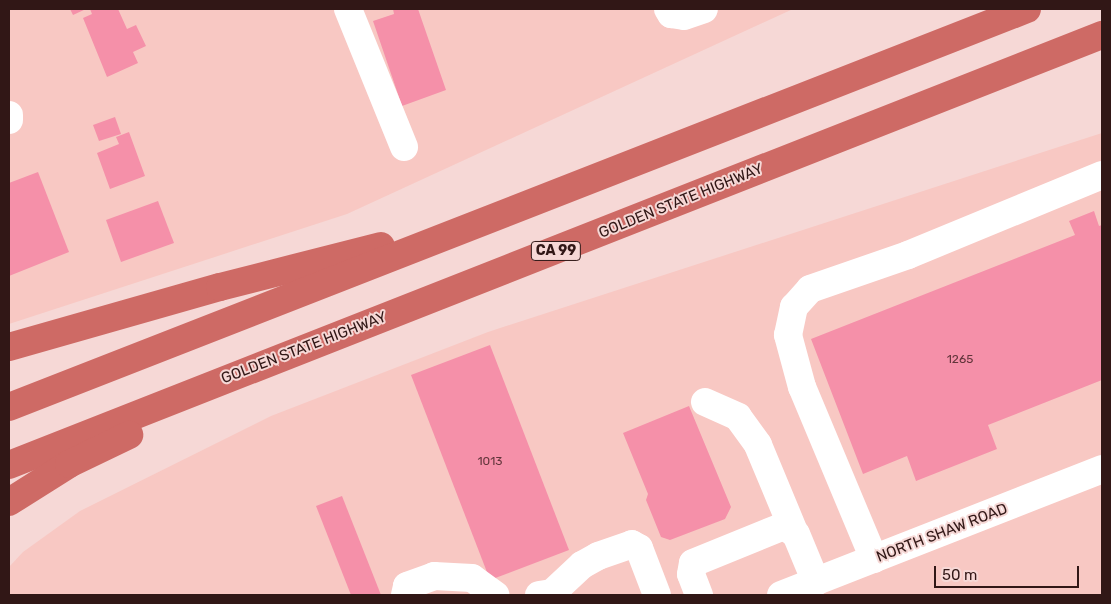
<!DOCTYPE html>
<html>
<head>
<meta charset="utf-8">
<style>
	body { margin:0 }
	#map { position:relative; width:1111px; height:604px; overflow:hidden; background:#f6d8d6; font-family:Rubik,sans-serif }
	div>[style] { position:absolute }
	.built>* { inset:0; background:#f8c8c3 }
	.building>* { inset:0; background:#f590a9 }
	.minor>* { height:28px; margin:-14px; padding:0 14px; transform-origin:14px; border-radius:14px; background:#fff }
	.highway>* { height:28px; margin:-14px; padding:0 14px; transform-origin:14px; border-radius:14px; background:#ce6a65 }
	span { translate:-50% -50%; white-space:nowrap; text-align:center; line-height:1.15; -webkit-text-stroke:4px #f6d8d6; paint-order:stroke }
	.number-label { font-size:12px; color:#62353b }
	.number-label span { -webkit-text-stroke-width:0 }
	.shield-label span { padding:1px 4px; background:#f6d8d6; border:1px solid; border-radius:4px; -webkit-text-stroke-width:0 }
	.shield-label { font-size:14px; color:#311716; font-weight:700 }
	.street-label { font-size:15px; color:#311716 }
	.frame { position:absolute; inset:0; border:10px solid #311716; pointer-events:none }
	.scale { position:absolute; left:934px; top:566px; width:145px; height:22px; box-sizing:border-box; border:2px solid #311716; border-top:0; padding-left:6px; font-size:15px; line-height:18px; white-space:nowrap; color:#311716; -webkit-text-stroke:4px #f6d8d6; paint-order:stroke }
</style>
</head>
<body>
<div id="map">
	<div class="built">
		<div style="clip-path:polygon(9px 9px,793px 9px,347px 214px,9px 324px)"></div>
		<div style="clip-path:polygon(1102px 133px,1102px 595px,9px 595px,9px 567px,23px 552px,80px 511px,271px 416px,488px 332px)"></div>
	</div>
	<div class="building">
		<div style="clip-path:polygon(70px 9px,86px 9px,73px 15px)"></div>
		<div style="clip-path:polygon(90px 9px,118px 9px,127px 29px,136px 25px,146px 46px,133px 52px,138px 63px,107px 77px,83px 18px,92px 14px)"></div>
		<div style="clip-path:polygon(393px 9px,418px 9px,446px 90px,402px 106px,373px 21px,394px 14px)"></div>
		<div style="clip-path:polygon(115px 117px,121px 134px,99px 141px,93px 125px)"></div>
		<div style="clip-path:polygon(129px 132px,145px 176px,110px 189px,97px 153px,119px 144px,116px 137px)"></div>
		<div style="clip-path:polygon(38px 172px,69px 252px,9px 276px,9px 183px)"></div>
		<div style="clip-path:polygon(158px 201px,174px 243px,121px 262px,106px 220px)"></div>
		<div style="clip-path:polygon(1094px 211px,1099px 226px,1102px 225px,1102px 380px,988px 425px,997px 449px,916px 481px,907px 456px,863px 474px,811px 339px,1075px 235px,1069px 221px)"></div>
		<div style="clip-path:polygon(490px 345px,569px 550px,490px 580px,411px 375px)"></div>
		<div style="clip-path:polygon(689px 406px,731px 507px,725px 519px,670px 540px,661px 537px,646px 500px,648px 494px,623px 433px)"></div>
		<div style="clip-path:polygon(342px 496px,381px 595px,351px 595px,316px 506px)"></div>
	</div>
	<div class="minor">
		<div style="left:348px;top:9px;width:149px;rotate:67.9deg"></div>
		<div style="left:668px;top:9px;width:6px;rotate:59deg"></div>
		<div style="left:671px;top:14px;width:13px;rotate:9deg"></div>
		<div style="left:684px;top:16px;width:21px;rotate:-19deg"></div>
		<div style="left:9px;top:115px;width:5px;rotate:90deg"></div>
		<div style="left:705px;top:402px;width:36px;rotate:24deg"></div>
		<div style="left:738px;top:417px;width:34px;rotate:54deg"></div>
		<div style="left:758px;top:445px;width:91px;rotate:67.4deg"></div>
		<div style="left:874px;top:559px;width:186px;rotate:-112.7deg"></div>
		<div style="left:802px;top:387px;width:54px;rotate:-105.1deg"></div>
		<div style="left:788px;top:335px;width:29px;rotate:-78deg"></div>
		<div style="left:794px;top:307px;width:24px;rotate:-48deg"></div>
		<div style="left:810px;top:289px;width:104px;rotate:-19.1deg"></div>
		<div style="left:908px;top:255px;width:210px;rotate:-22.4deg"></div>
		<div style="left:405px;top:595px;width:9px;rotate:-77deg"></div>
		<div style="left:407px;top:586px;width:29px;rotate:-20deg"></div>
		<div style="left:434px;top:576px;width:38px;rotate:3deg"></div>
		<div style="left:472px;top:578px;width:29px;rotate:36deg"></div>
		<div style="left:539px;top:595px;width:13px;rotate:-9deg"></div>
		<div style="left:552px;top:593px;width:41px;rotate:-43deg"></div>
		<div style="left:582px;top:565px;width:18px;rotate:-29deg"></div>
		<div style="left:598px;top:556px;width:36px;rotate:-19deg"></div>
		<div style="left:632px;top:544px;width:8px;rotate:30deg"></div>
		<div style="left:639px;top:548px;width:50px;rotate:69deg"></div>
		<div style="left:699px;top:595px;width:22px;rotate:-111deg"></div>
		<div style="left:691px;top:574px;width:11px;rotate:-80deg"></div>
		<div style="left:693px;top:563px;width:98px;rotate:-22.1deg"></div>
		<div style="left:784px;top:526px;width:14px;rotate:34deg"></div>
		<div style="left:796px;top:534px;width:52px;rotate:67.4deg"></div>
		<div style="left:781px;top:595px;width:345px;rotate:-21.4deg"></div>
	</div>
	<div class="highway">
		<div style="left:9px;top:347px;width:219px;rotate:-15.9deg"></div>
		<div style="left:220px;top:287px;width:166px;rotate:-14.3deg"></div>
		<div style="left:9px;top:407px;width:1093px;rotate:-21.35deg"></div>
		<div style="left:9px;top:465px;width:1175px;rotate:-21.48deg"></div>
		<div style="left:9px;top:502px;width:71px;rotate:-32.3deg"></div>
		<div style="left:69px;top:464px;width:67px;rotate:-25.8deg"></div>
	</div>
	<div class="number-label">
		<span style="left:960px;top:360px">1265</span>
		<span style="left:490px;top:462px">1013</span>
	</div>
	<div class="shield-label">
		<span style="left:556px;top:251px">CA 99</span>
	</div>
	<div class="street-label">
		<span style="left:681px;top:201px;rotate:-22deg">GOLDEN STATE HIGHWAY</span>
		<span style="left:304px;top:348px;rotate:-21deg">GOLDEN STATE HIGHWAY</span>
		<span style="left:942px;top:533px;rotate:-21deg">NORTH SHAW ROAD</span>
	</div>
	<div class="frame"></div>
	<div class="scale">50 m</div>
</div>
</body>
</html>
